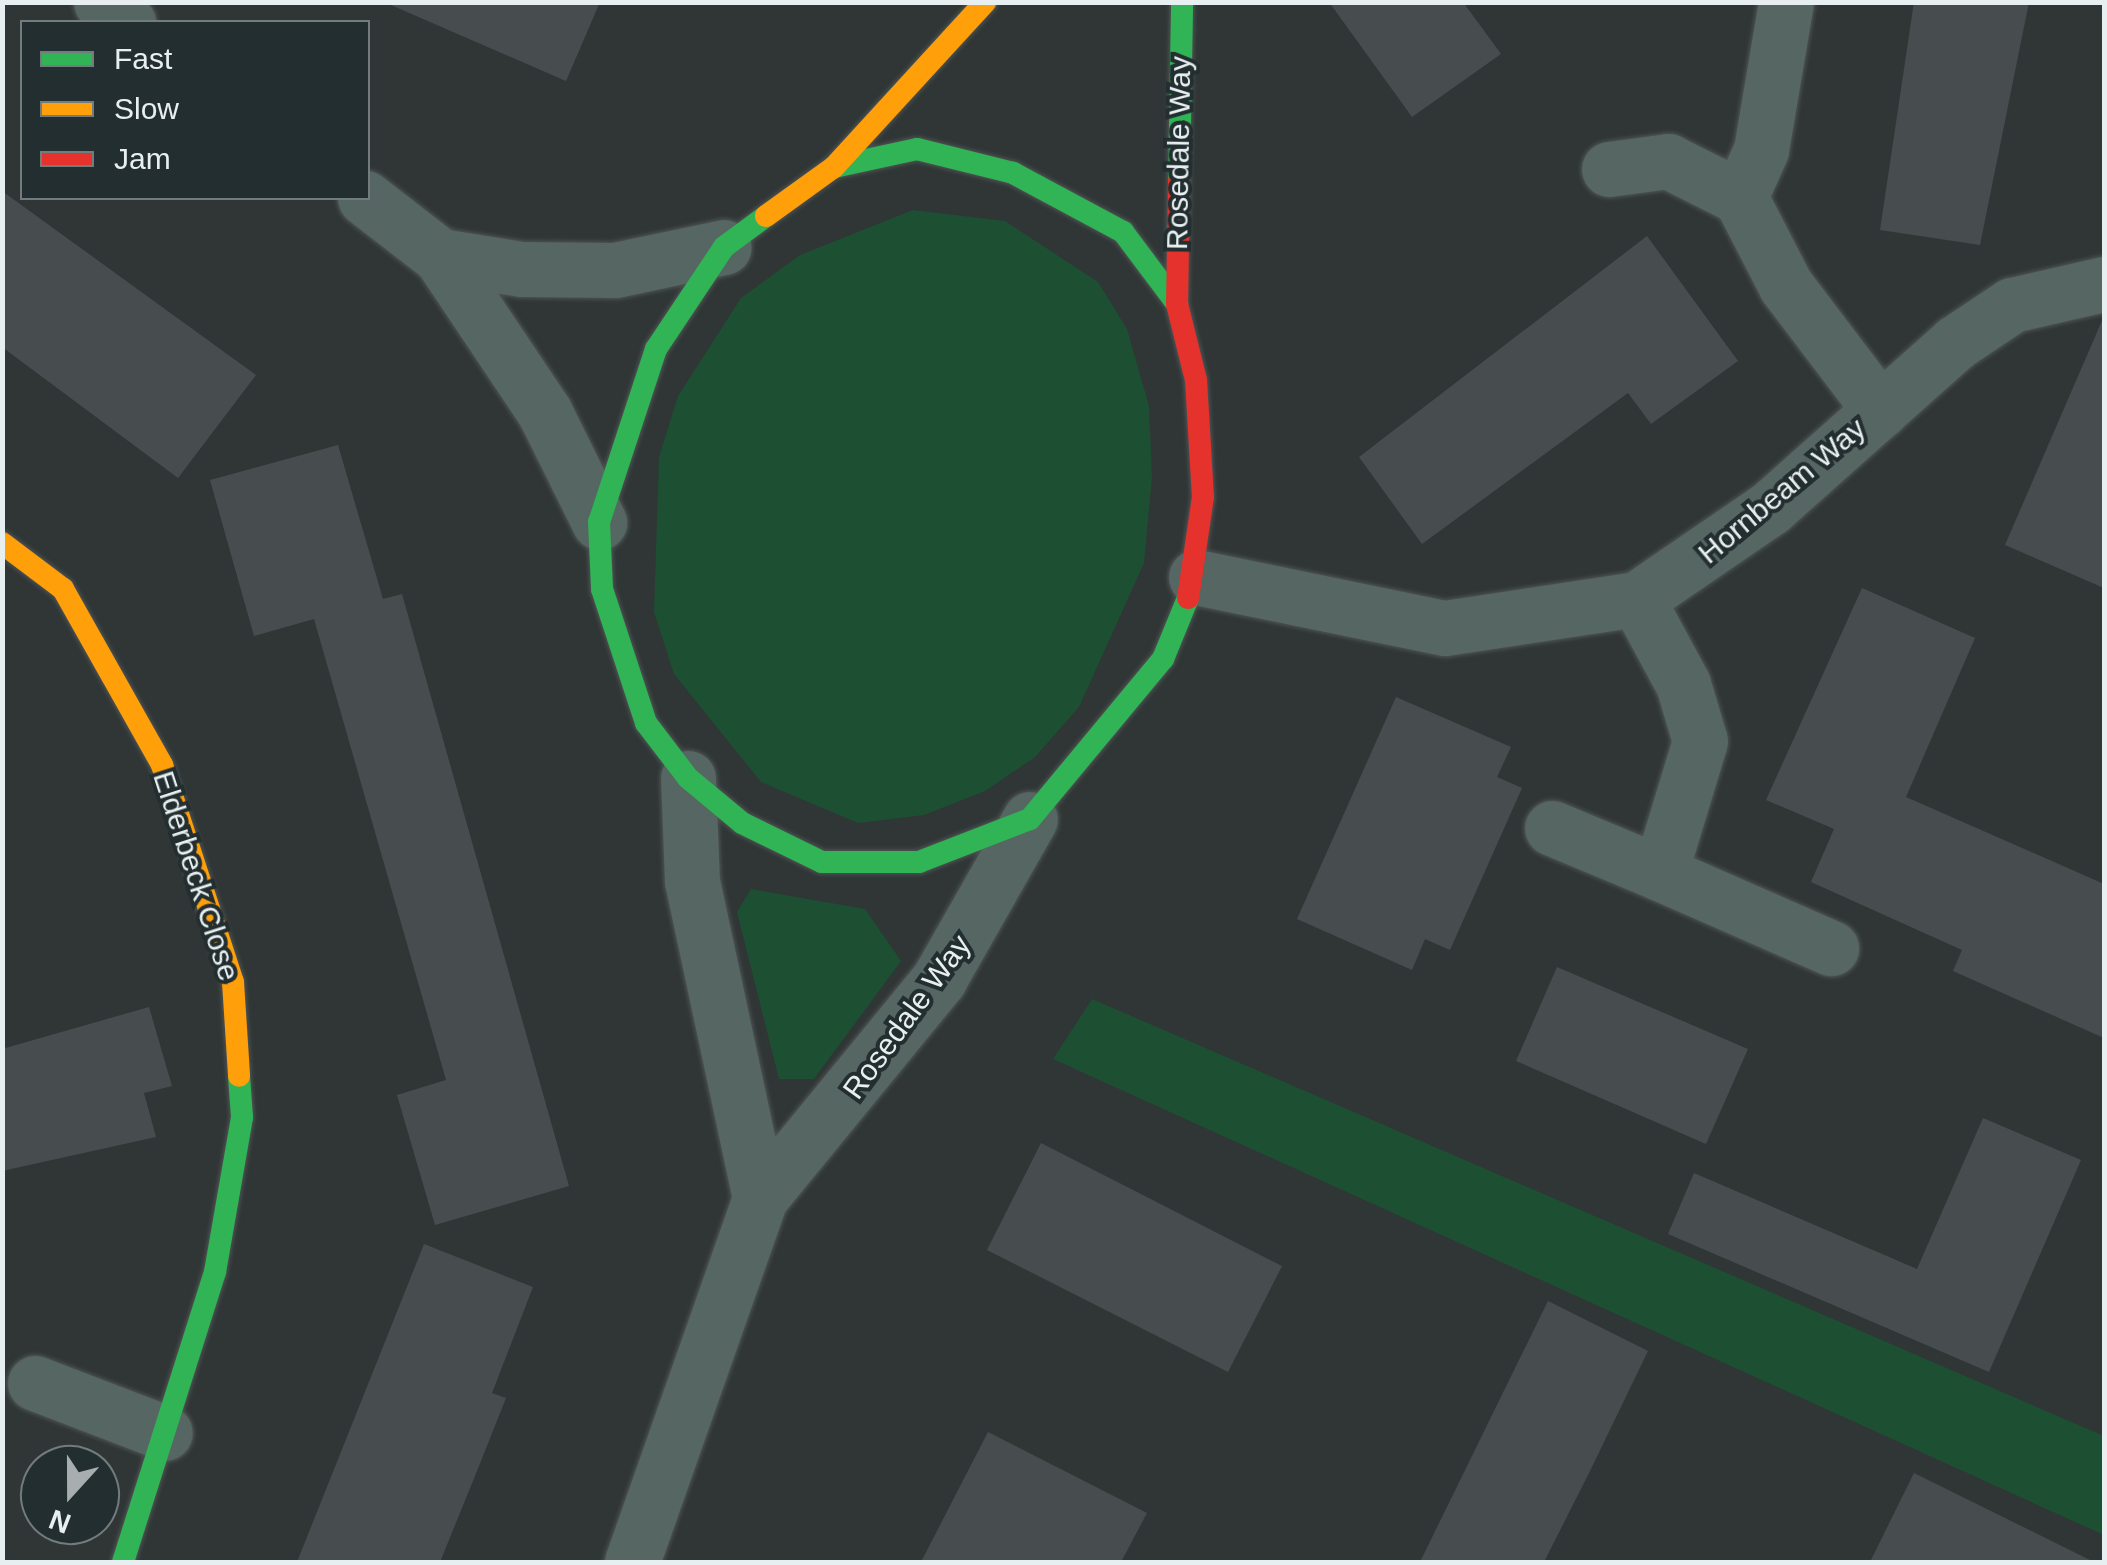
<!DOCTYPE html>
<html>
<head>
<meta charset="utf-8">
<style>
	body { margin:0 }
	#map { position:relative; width:2107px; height:1565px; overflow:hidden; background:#303636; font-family:Arial,sans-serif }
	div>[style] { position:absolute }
	.green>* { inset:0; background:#1d4f33 }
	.building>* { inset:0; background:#474d4e }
	.roads { filter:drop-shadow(0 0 2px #4e5353) drop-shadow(0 0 2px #4e5353) }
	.street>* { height:55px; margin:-27.5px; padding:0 27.5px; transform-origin:27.5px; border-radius:27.5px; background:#566663 }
	.fast>* { height:22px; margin:-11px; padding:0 11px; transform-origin:11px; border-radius:11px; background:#30b455 }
	.slow>* { height:22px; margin:-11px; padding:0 11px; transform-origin:11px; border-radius:11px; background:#ff9f0a }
	.jam>* { height:22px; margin:-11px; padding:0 11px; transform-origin:11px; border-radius:11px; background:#e5322d }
	span { translate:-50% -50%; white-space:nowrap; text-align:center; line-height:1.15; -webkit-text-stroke:8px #232e30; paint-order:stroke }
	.street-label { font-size:30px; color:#e8eff0 }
	.frame { position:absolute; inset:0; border:5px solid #e8eff0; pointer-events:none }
	.legend { position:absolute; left:20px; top:20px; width:350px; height:180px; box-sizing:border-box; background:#232e30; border:2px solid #727b7d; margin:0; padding:12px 18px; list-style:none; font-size:30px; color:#e8eff0 }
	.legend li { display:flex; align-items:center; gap:20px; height:50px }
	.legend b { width:50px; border:2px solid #727b7d }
	.north { position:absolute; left:20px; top:1445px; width:100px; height:100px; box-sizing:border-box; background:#232e30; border:2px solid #727b7d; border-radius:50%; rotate:201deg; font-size:28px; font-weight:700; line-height:40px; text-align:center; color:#e8eff0 }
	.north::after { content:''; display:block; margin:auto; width:35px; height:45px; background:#a8aeaf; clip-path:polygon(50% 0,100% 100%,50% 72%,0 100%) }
</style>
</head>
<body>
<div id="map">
	<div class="green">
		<div style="clip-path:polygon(913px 210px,1005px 221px,1098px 282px,1127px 329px,1149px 406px,1152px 477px,1144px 563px,1079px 707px,1035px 757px,985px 791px,924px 815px,858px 823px,761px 782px,674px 674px,654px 612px,659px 457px,678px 396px,741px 298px,800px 255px)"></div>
		<div style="clip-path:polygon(751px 889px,865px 909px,901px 961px,814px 1079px,779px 1079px,737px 912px)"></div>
		<div style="clip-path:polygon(1092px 999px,2104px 1436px,2104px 1535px,1053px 1059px)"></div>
	</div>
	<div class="building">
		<div style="clip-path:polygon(384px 2px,600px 2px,566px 81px)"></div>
		<div style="clip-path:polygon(1329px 2px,1463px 2px,1501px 54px,1412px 117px)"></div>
		<div style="clip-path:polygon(1914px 2px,2029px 2px,1980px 245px,1880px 230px)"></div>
		<div style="clip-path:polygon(2px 191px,256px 375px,178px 478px,2px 347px)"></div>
		<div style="clip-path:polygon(1647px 236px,1738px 361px,1651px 424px,1628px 393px,1422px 544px,1359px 457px)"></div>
		<div style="clip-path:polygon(2104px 316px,2104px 588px,2005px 545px)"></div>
		<div style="clip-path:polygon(338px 445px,383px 599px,402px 594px,569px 1186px,435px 1225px,397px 1095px,446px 1080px,314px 619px,254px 636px,210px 480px)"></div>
		<div style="clip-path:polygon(1862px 588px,1975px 638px,1906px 797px,2104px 884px,2104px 1038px,1953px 971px,1962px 950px,1811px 882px,1834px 829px,1766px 800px)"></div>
		<div style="clip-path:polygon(1396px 697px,1511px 747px,1497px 777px,1522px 788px,1450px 950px,1425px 939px,1412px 970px,1297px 919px)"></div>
		<div style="clip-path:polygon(1557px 967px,1748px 1049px,1706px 1144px,1516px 1061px)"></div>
		<div style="clip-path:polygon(149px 1007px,172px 1086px,144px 1093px,156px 1137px,2px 1171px,2px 1049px)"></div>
		<div style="clip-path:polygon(1983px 1118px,2081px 1160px,1989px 1372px,1668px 1234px,1694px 1173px,1917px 1269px)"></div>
		<div style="clip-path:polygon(1041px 1143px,1282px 1266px,1228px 1372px,987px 1250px)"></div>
		<div style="clip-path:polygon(424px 1244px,533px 1287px,492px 1393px,506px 1398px,477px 1471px,440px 1562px,297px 1562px)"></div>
		<div style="clip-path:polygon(1548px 1301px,1648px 1351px,1589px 1473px,1544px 1562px,1420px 1562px)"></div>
		<div style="clip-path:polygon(988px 1432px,1147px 1513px,1121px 1562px,921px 1562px)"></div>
		<div style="clip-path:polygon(1914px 1473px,2094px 1562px,1870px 1562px)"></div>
	</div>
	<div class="roads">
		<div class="street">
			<div style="left:101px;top:2px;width:34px;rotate:37deg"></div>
			<div style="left:1786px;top:2px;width:150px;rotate:99.6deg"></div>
			<div style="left:1761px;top:150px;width:51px;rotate:114.1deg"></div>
			<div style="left:1740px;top:197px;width:100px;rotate:62.7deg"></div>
			<div style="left:1786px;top:286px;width:156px;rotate:52.8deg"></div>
			<div style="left:1609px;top:169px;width:60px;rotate:-7.7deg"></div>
			<div style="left:1668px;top:161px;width:80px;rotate:26.6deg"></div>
			<div style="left:365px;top:198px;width:95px;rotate:37.7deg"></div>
			<div style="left:440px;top:256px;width:189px;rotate:56.2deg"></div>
			<div style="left:545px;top:413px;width:122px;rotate:63.6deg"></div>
			<div style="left:440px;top:256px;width:82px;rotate:9.1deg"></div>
			<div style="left:521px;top:269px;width:94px;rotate:0.6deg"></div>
			<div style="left:615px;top:270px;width:111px;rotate:-11.9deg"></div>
			<div style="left:1196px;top:577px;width:254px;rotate:11.6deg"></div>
			<div style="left:1445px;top:628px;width:194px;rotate:-8.6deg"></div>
			<div style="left:1637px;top:599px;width:161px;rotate:-34.4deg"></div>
			<div style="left:1770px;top:508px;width:248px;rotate:-41.7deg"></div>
			<div style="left:1955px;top:343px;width:69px;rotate:-33.7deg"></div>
			<div style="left:2012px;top:305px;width:94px;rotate:-12.9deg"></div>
			<div style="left:1637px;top:599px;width:97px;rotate:61.6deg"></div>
			<div style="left:1683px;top:684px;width:59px;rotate:73.4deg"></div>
			<div style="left:1700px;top:741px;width:138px;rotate:106.9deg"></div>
			<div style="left:1660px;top:873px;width:187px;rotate:23.7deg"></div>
			<div style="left:688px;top:778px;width:103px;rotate:87.8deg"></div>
			<div style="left:692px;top:881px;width:324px;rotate:77.9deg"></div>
			<div style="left:1552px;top:828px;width:117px;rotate:22.6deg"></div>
			<div style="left:35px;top:1383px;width:139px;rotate:21deg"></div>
			<div style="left:632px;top:1562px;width:386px;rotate:-70.6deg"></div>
			<div style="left:760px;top:1198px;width:283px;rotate:-50.7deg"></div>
			<div style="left:939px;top:979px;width:184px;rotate:-60.4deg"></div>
		</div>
		<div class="fast">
			<div style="left:834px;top:167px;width:85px;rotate:-12.2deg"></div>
			<div style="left:917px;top:149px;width:99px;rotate:14deg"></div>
			<div style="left:1013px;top:173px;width:125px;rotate:28.2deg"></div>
			<div style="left:1123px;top:232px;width:90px;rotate:53.1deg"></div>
			<div style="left:1179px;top:181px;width:179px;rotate:-89deg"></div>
			<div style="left:766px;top:216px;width:52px;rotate:143.6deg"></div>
			<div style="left:724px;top:247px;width:123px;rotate:123.7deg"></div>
			<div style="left:656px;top:349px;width:182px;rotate:108.2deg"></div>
			<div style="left:599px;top:522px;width:67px;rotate:87.4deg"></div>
			<div style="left:602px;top:589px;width:141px;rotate:71.8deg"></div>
			<div style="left:646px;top:723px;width:69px;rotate:52.6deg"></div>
			<div style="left:688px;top:778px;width:70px;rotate:39.8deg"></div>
			<div style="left:742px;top:823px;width:89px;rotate:26deg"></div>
			<div style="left:822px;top:862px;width:97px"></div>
			<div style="left:919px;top:862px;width:119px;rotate:-21.2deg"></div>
			<div style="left:1030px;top:819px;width:208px;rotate:-50.3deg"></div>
			<div style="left:1163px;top:659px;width:66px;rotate:-67.7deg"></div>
			<div style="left:123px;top:1562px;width:304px;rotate:-72.4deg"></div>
			<div style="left:215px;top:1272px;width:157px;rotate:-80.1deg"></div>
			<div style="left:242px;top:1117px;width:41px;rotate:-94.2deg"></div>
		</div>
		<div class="slow">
			<div style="left:766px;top:216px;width:84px;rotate:-35.8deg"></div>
			<div style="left:834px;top:167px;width:224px;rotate:-47.5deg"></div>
			<div style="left:2px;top:543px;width:76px;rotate:37deg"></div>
			<div style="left:63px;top:589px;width:202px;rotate:60.6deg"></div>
			<div style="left:162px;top:765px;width:228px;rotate:71.9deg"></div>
			<div style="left:233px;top:982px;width:94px;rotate:86.3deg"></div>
		</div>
		<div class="jam">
			<div style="left:1179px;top:181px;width:123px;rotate:90.9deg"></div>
			<div style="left:1177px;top:304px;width:78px;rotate:76deg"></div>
			<div style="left:1196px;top:380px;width:117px;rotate:86.6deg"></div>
			<div style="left:1203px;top:497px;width:102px;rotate:98.4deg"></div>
		</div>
	</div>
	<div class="street-label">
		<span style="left:1179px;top:153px;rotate:-89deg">Rosedale Way</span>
		<span style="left:1782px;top:491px;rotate:-40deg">Hornbeam Way</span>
		<span style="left:196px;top:876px;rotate:72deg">Elderbeck Close</span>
		<span style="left:907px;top:1017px;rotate:-54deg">Rosedale Way</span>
	</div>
	<div class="frame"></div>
	<ul class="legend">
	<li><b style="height:12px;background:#30b455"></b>Fast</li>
	<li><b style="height:12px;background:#ff9f0a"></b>Slow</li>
	<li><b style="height:12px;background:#e5322d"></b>Jam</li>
	</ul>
	<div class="north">N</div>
</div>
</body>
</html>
